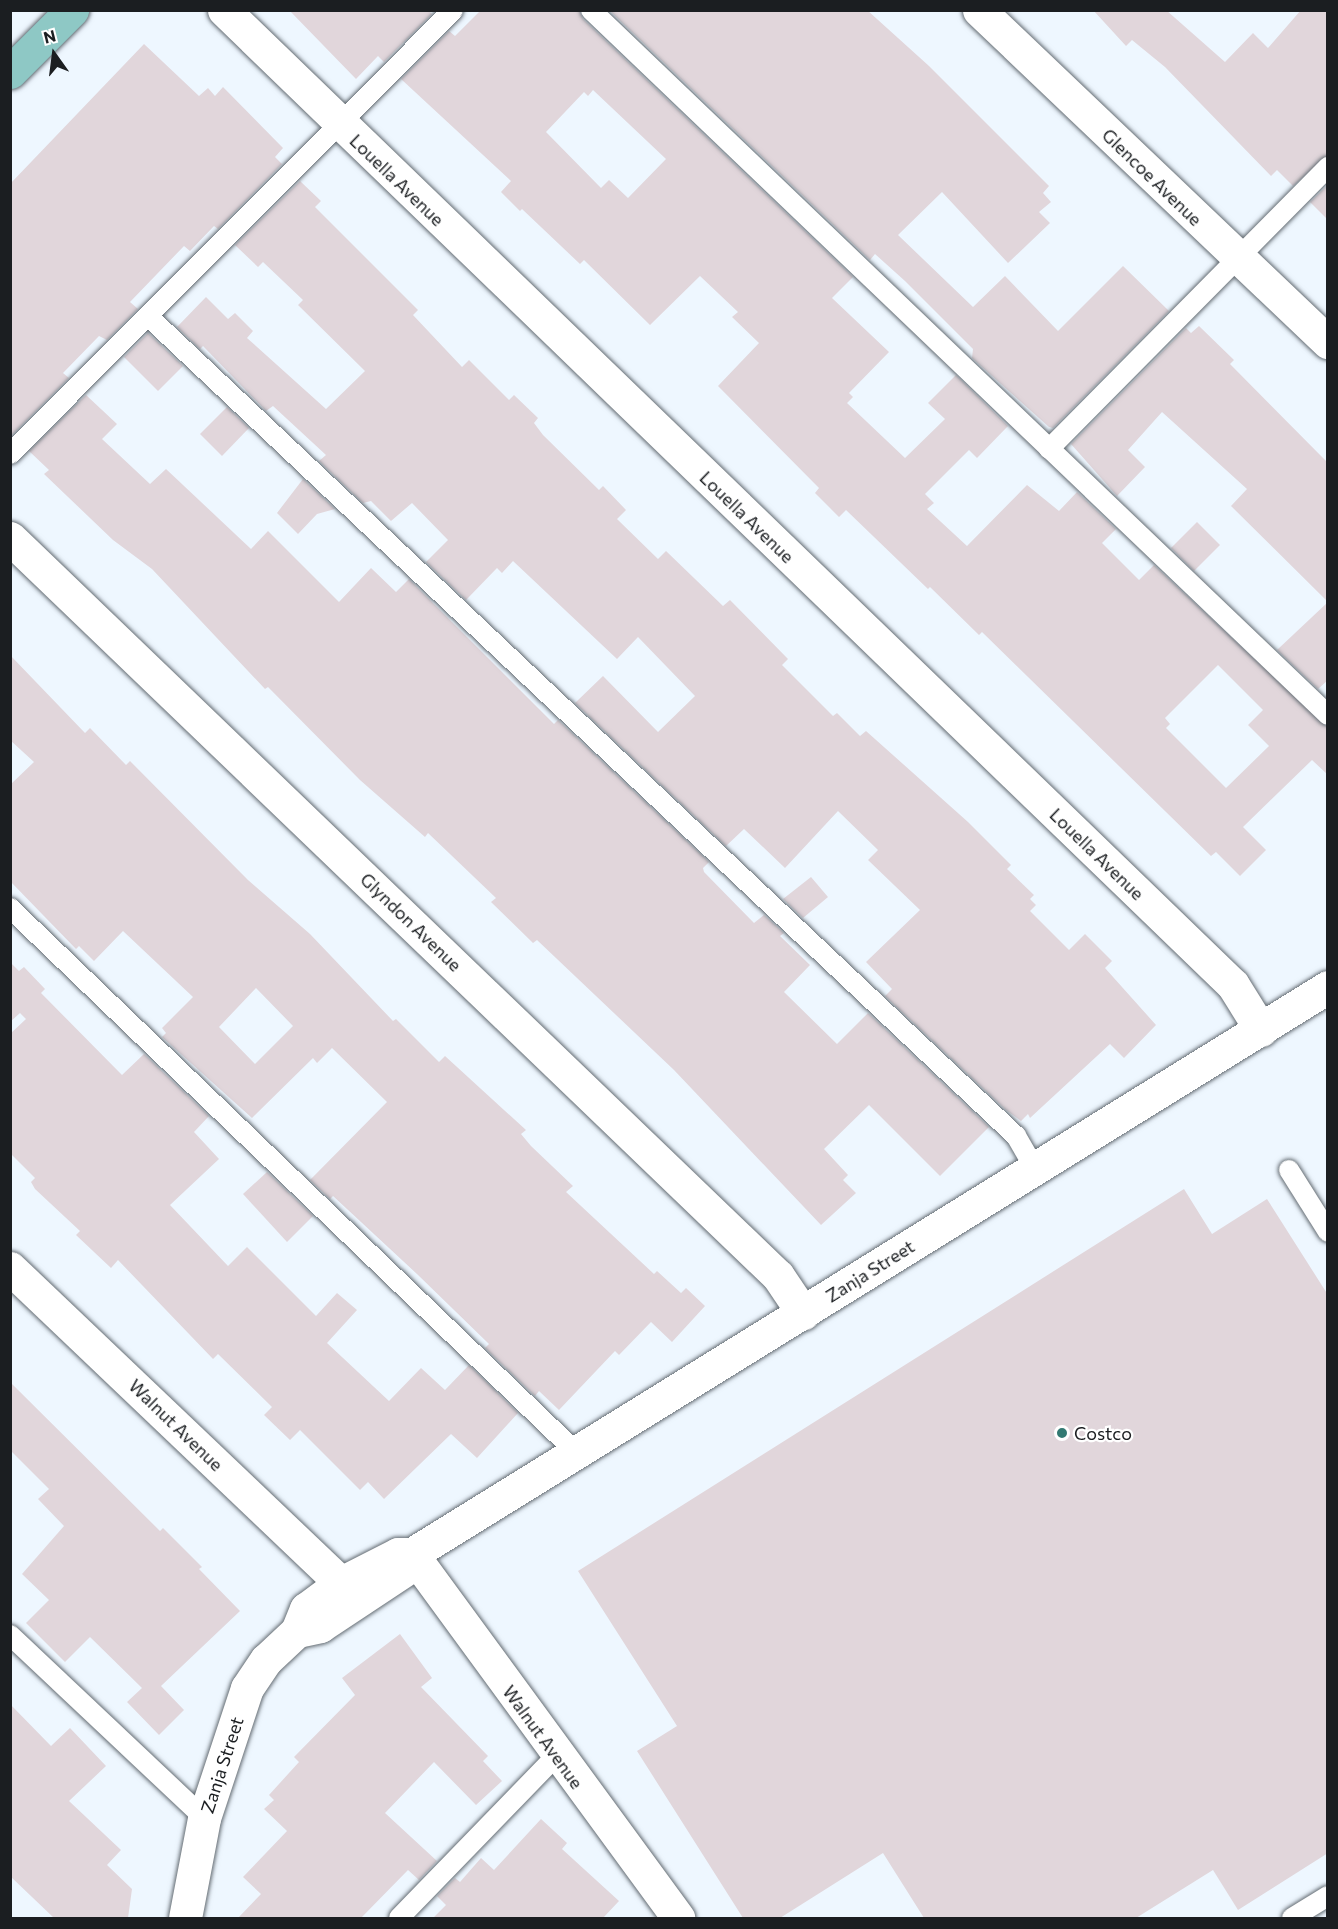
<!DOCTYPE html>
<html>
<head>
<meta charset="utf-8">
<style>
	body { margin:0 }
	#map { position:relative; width:1338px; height:1929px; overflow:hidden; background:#eef7ff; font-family:Commissioner,sans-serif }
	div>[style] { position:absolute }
	.building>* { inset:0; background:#e1d6db }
	.roads { filter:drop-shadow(0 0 2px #646c73) drop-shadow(0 0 2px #646c73) }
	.lane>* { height:20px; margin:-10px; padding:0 10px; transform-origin:10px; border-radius:10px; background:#fff }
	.street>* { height:33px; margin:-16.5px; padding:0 16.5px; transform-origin:16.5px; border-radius:16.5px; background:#fff }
	.primary>* { height:33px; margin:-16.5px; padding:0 16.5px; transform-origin:16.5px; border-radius:16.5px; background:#8ec8c5 }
	.dots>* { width:16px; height:16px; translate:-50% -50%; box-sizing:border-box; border:3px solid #fff; border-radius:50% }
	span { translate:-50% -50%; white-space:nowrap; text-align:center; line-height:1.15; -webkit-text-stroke:4.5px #fff; paint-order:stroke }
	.street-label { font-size:18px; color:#1b1e21 }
	.poi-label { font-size:18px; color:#1b1e21 }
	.left { translate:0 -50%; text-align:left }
	.frame { position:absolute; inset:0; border:12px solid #1b1e21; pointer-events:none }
	.north { position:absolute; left:24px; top:24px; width:60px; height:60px; -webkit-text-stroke:4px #fff; paint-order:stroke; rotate:346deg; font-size:16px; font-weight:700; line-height:24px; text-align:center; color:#1b1e21 }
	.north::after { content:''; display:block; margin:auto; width:21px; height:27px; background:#1b1e21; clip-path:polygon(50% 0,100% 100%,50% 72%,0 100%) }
</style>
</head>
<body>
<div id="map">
	<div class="building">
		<div style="clip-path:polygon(289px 10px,428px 10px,432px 14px,384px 62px,378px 56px,356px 79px)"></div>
		<div style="clip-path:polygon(evenodd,481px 10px,579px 10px,583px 19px,853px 277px,832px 298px,889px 352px,849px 393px,853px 397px,847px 403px,905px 458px,945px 419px,928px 403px,956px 375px,1008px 426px,977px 458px,969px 450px,925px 494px,934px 503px,927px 509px,967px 546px,1027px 485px,1059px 511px,1077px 492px,1116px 529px,1102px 543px,1139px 580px,1154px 565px,1328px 728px,1328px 775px,1312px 760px,1243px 827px,1266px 850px,1240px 876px,1216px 852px,1211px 856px,982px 632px,979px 635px,930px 587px,928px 589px,846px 510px,839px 517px,815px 493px,819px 488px,718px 386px,759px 343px,732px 317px,738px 312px,700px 276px,650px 325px,584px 260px,580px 264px,522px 209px,520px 211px,501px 192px,511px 181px,401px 79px,449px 31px,455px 36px,481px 10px,593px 90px,666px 159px,628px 198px,609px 180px,601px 188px,546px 132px,584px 92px,588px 96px,593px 90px,481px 10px,1218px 665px,1263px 710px,1248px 725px,1269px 746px,1226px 788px,1166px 728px,1170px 724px,1165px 718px,1218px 665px)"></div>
		<div style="clip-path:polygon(609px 10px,867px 10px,929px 66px,1049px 186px,1043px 193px,1051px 202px,1039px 212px,1050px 223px,1008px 263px,942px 192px,898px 235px,973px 307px,1005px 276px,1058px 331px,1123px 266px,1169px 311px,1053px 428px,1049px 427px,972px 358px,973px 349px,905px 281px,875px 254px,870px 260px)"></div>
		<div style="clip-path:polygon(1093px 10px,1166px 10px,1225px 62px,1253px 33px,1268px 48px,1301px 10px,1328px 10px,1328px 155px,1293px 186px,1277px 170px,1271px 176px,1165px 67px,1132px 40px,1126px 46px)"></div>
		<div style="clip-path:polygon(144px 44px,199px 96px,208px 88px,215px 96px,223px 87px,283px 148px,275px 157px,282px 164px,218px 229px,214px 226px,190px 251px,184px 246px,130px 302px,138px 309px,107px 340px,99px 336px,63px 373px,69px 378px,12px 435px,10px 184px)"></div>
		<div style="clip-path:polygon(300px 181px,321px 201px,315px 207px,418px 310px,413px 315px,462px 367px,469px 360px,509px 400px,514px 395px,538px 418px,534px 423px,543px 435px,599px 490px,603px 486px,626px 510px,617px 519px,658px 559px,666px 551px,723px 606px,730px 600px,788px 659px,782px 665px,833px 716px,837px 713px,860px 736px,866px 731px,968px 822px,1011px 865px,1007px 869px,1034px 895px,1030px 899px,1036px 905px,1030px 911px,1069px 950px,1085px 934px,1112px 961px,1105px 968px,1156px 1025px,1124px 1058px,1110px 1044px,1030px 1118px,1028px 1114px,1021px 1121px,1006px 1110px,885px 996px,892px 989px,866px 962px,920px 910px,868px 860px,878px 850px,838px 811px,785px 868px,744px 829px,726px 846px,575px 703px,603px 676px,658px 732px,695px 696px,638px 637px,617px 659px,513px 561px,502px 573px,497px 568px,466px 600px,426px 562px,448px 540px,412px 503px,391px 521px,371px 501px,363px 503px,319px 461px,326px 455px,273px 406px,266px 411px,203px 346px,200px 349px,177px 327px,206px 297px,228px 319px,235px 313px,253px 331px,247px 338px,326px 409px,365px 371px,298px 305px,303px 300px,263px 262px,258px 267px,235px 245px)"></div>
		<div style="clip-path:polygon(1328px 185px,1328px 220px,1310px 202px)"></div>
		<div style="clip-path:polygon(1199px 326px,1234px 360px,1230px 364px,1328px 463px,1328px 602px,1231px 506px,1247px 489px,1162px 412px,1128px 450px,1145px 467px,1117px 496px,1071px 444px,1186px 328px,1191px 333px)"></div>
		<div style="clip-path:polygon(148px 333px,183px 366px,158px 391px,124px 357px)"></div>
		<div style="clip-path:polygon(86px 395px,117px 424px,102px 439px,150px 484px,166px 469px,251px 549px,268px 531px,339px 602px,371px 568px,396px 592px,409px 579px,554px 724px,558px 720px,709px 862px,703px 868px,704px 872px,754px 923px,764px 915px,784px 933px,780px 936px,810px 965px,784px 992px,837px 1044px,868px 1013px,989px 1127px,940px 1176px,869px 1105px,824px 1149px,848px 1175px,843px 1180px,856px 1193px,821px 1225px,674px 1070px,537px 940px,533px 943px,491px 902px,496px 898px,428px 833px,425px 837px,360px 780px,268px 687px,265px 689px,152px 569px,113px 540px,44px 474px,49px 470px,29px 451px)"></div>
		<div style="clip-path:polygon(227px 407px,249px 428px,222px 456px,200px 434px)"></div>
		<div style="clip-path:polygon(303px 479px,335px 509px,317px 514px,298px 534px,277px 513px)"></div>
		<div style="clip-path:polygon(1197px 522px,1220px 545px,1194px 571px,1171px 548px)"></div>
		<div style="clip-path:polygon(1328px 602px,1328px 680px,1318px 689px,1277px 650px)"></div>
		<div style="clip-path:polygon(evenodd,10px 655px,85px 733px,90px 728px,126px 765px,130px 761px,248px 880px,310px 934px,393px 1021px,396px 1019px,439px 1062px,445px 1056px,526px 1130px,521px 1134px,531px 1146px,573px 1186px,566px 1192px,654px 1274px,657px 1271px,681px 1293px,686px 1288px,705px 1306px,672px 1342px,651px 1322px,619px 1355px,615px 1351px,559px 1410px,539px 1391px,535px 1396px,485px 1348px,489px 1344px,417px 1274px,333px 1196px,330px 1199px,310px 1180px,387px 1102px,332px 1048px,317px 1063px,313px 1058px,252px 1118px,162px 1037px,166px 1033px,162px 1028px,193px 997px,123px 931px,94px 961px,79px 946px,76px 949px,10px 881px,10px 785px,34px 762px,10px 740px,10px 655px,256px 988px,293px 1026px,255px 1064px,219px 1027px,256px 988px)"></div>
		<div style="clip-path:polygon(811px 877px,828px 897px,803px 918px,783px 899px)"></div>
		<div style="clip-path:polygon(10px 962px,19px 971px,24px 967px,45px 989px,41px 993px,122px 1075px,144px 1054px,209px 1116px,194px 1132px,219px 1159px,170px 1205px,228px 1266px,247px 1247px,316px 1316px,337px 1293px,357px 1310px,327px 1343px,389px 1401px,421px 1368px,445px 1390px,469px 1365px,518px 1413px,477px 1458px,451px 1434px,384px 1499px,368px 1482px,360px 1490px,300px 1430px,290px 1440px,264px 1415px,272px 1407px,218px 1354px,213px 1359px,118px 1260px,111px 1268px,76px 1235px,80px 1231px,35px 1189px,31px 1182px,35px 1178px,10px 1153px,10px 1034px,26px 1019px,20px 1013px,10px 1022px)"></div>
		<div style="clip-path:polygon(267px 1172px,313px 1216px,287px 1242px,243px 1194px)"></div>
		<div style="clip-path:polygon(1184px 1189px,1212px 1234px,1267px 1199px,1328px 1295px,1328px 1853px,1238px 1910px,1213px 1870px,1136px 1918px,924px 1918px,883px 1853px,780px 1918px,743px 1918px,637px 1751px,677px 1726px,578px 1571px)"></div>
		<div style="clip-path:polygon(10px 1382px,160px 1531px,163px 1528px,202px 1567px,199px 1569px,240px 1611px,161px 1686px,184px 1710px,159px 1735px,127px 1702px,142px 1688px,90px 1637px,65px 1662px,26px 1623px,49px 1600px,22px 1574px,64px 1526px,38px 1499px,49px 1489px,10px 1450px)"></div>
		<div style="clip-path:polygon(400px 1634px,432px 1678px,421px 1687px,488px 1756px,483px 1761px,502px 1781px,476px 1805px,434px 1762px,385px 1813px,437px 1861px,419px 1880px,408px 1870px,361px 1918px,238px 1918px,261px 1894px,243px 1877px,287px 1831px,264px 1809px,274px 1800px,269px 1795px,299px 1762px,294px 1757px,355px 1695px,342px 1678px)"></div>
		<div style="clip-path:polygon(10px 1704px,51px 1746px,70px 1728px,106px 1766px,69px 1801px,121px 1850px,107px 1865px,132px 1889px,128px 1918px,54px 1918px,10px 1876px)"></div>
		<div style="clip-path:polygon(541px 1819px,567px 1843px,562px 1849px,619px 1901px,603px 1918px,433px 1918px,446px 1905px,437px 1896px,455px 1878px,460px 1882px,481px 1858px,494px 1870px)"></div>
	</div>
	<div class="roads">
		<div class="lane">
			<div style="left:591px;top:10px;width:1020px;rotate:43.73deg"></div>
			<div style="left:149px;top:317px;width:1193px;rotate:43.37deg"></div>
			<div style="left:1016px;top:1136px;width:38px;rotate:60deg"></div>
			<div style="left:1049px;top:449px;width:397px;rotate:-45.3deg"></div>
			<div style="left:10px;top:454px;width:627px;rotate:-45.06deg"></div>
			<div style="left:10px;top:908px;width:786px;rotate:43.87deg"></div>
			<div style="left:1289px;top:1170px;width:73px;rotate:57.8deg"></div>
			<div style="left:10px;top:1635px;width:267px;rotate:43.3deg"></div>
			<div style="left:399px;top:1918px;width:226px;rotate:-45.9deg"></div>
			<div style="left:1292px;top:1918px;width:42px;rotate:-31.4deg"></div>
		</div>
		<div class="street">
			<div style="left:224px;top:10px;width:1403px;rotate:44.02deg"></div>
			<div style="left:1233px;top:985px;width:53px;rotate:58.1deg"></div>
			<div style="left:979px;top:10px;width:482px;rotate:43.6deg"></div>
			<div style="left:10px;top:538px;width:1065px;rotate:43.86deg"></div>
			<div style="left:778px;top:1276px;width:45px;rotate:56deg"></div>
			<div style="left:10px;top:1268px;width:457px;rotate:43.6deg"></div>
			<div style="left:412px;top:1554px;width:451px;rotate:53.8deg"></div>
			<div style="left:297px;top:1631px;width:24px;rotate:-12deg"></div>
			<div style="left:320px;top:1626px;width:100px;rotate:-33.5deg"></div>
			<div style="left:185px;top:1918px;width:102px;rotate:-79.2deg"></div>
			<div style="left:204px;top:1818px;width:137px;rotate:-71.7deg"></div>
			<div style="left:247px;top:1688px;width:34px;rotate:-56deg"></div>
			<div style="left:266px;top:1660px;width:42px;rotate:-43.1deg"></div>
			<div style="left:297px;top:1631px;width:24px;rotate:-68deg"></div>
			<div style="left:306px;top:1609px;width:44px;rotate:-36.6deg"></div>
			<div style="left:341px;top:1583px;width:64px;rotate:-27deg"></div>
			<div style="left:398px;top:1554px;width:14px"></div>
			<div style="left:412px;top:1554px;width:1077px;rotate:-31.76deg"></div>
		</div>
		<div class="primary">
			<div style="left:10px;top:72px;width:88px;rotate:-45deg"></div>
		</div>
	</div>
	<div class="dots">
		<div style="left:1062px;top:1433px;background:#327972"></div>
	</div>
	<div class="street-label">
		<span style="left:1152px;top:177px;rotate:44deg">Glencoe Avenue</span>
		<span style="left:397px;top:180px;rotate:44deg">Louella Avenue</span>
		<span style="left:747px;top:517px;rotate:44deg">Louella Avenue</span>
		<span style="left:1097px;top:854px;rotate:44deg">Louella Avenue</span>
		<span style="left:411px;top:922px;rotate:44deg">Glyndon Avenue</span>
		<span style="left:870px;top:1271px;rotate:-32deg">Zanja Street</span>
		<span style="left:176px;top:1425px;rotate:44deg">Walnut Avenue</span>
		<span style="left:543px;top:1737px;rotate:54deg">Walnut Avenue</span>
		<span style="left:222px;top:1765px;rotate:-72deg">Zanja Street</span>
	</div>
	<div class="poi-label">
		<span class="left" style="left:1074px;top:1433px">Costco</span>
	</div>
	<div class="frame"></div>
	<div class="north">N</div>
</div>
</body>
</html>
